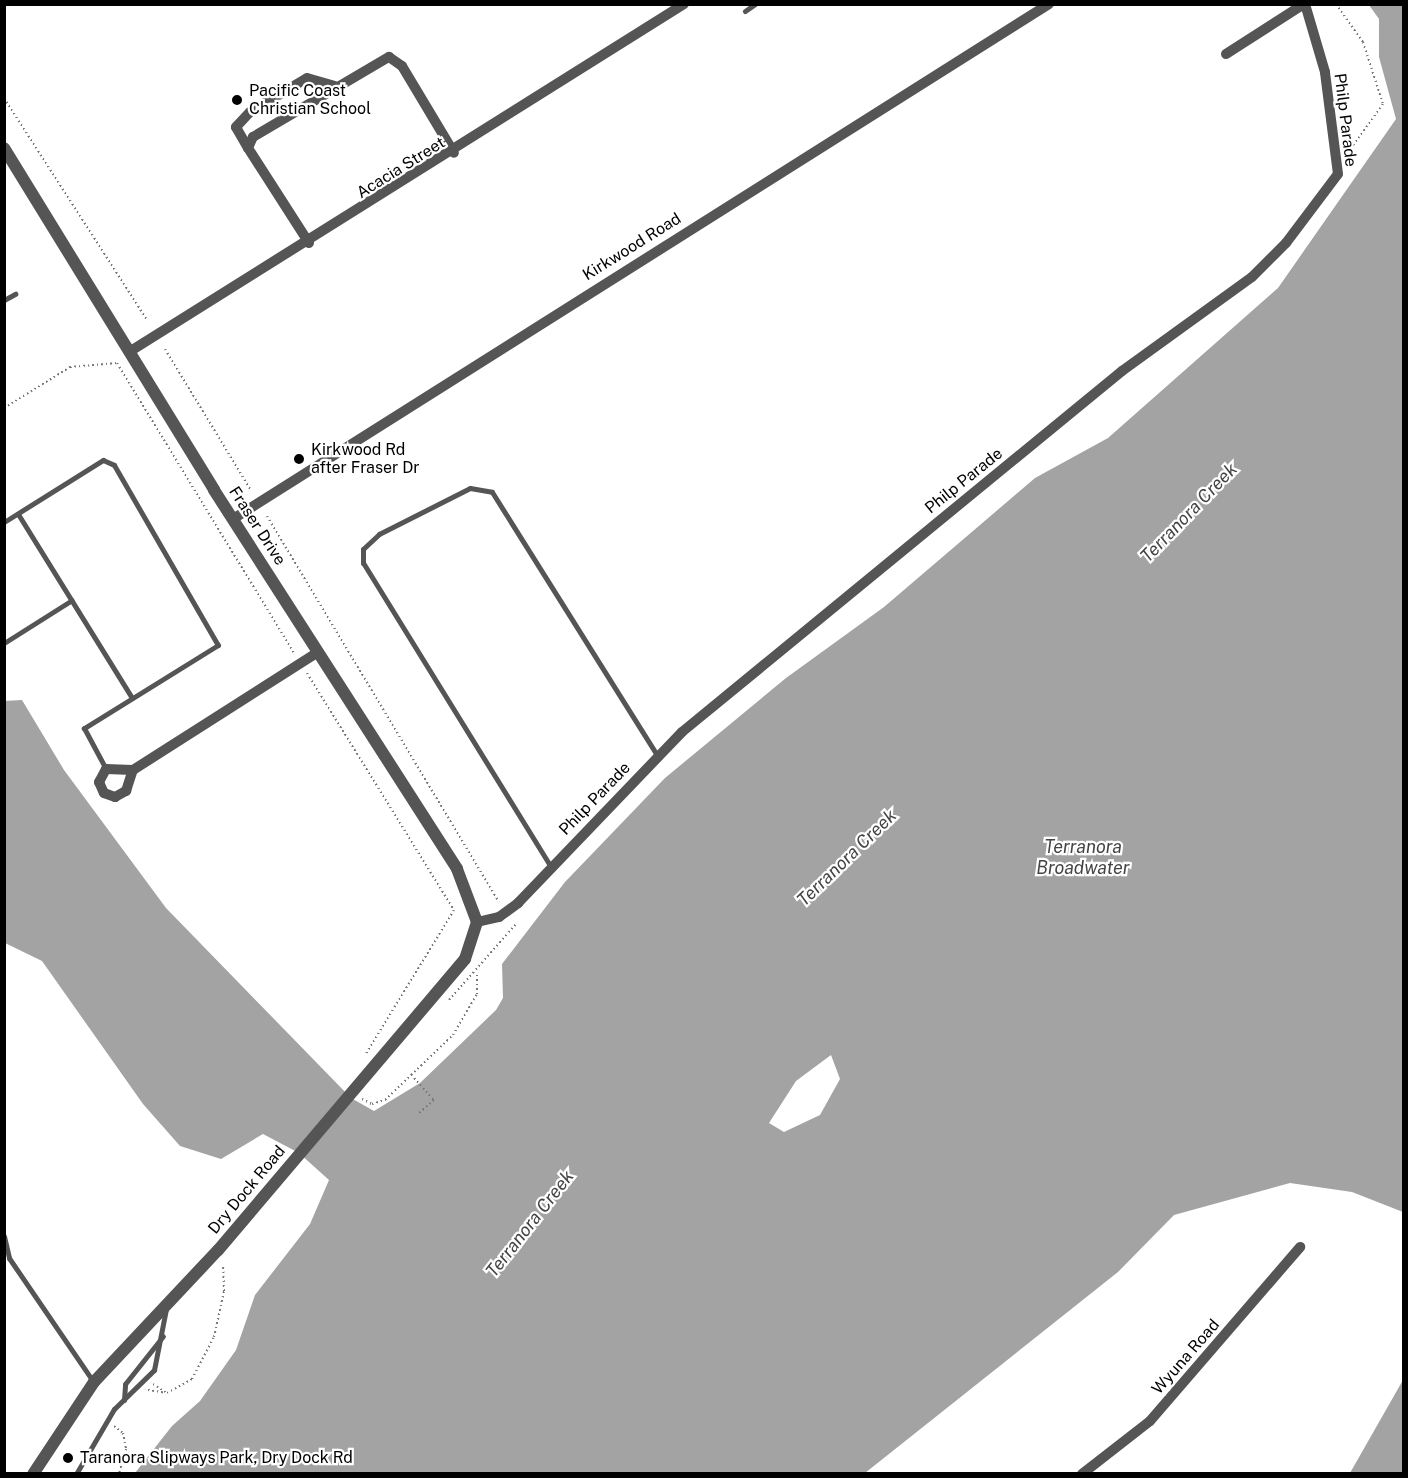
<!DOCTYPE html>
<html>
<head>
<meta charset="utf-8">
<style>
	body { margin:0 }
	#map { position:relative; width:1408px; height:1478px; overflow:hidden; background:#fff; font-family:"Public Sans",sans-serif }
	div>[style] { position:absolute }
	.water>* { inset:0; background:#a3a3a3 }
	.path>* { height:2px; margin-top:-1px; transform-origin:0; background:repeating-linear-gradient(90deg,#777 0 1.5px,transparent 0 4.5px) }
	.service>* { height:5px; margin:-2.5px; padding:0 2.5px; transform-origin:2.5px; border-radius:2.5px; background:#555 }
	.minor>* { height:10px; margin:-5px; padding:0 5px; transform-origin:5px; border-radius:5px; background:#555 }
	.tertiary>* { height:12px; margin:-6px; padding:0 6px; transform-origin:6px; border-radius:6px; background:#555 }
	.dots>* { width:16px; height:16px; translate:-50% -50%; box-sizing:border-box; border:3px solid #fff; border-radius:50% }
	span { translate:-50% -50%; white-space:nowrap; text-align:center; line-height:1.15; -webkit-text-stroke:4.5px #fff; paint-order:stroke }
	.poi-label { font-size:16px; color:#000 }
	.left { translate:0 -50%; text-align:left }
	.street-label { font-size:16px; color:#000 }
	.water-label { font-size:18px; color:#444; font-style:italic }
	.frame { position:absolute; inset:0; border:6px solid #000; pointer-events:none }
</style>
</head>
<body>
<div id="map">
	<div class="water">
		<div style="clip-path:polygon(evenodd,1369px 5px,1403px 5px,1403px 1212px,1352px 1192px,1290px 1183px,1174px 1215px,1118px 1272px,865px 1473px,135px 1473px,172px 1426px,200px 1401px,236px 1350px,255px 1295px,310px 1224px,329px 1180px,299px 1153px,263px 1134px,221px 1159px,180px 1146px,143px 1104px,42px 961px,5px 943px,4px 701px,22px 700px,64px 770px,166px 908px,351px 1098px,374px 1111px,420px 1083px,496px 1010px,503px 998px,502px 964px,565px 882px,665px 778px,786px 678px,884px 607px,1035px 478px,1108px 438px,1278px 288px,1396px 119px,1379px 57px,1379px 19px,1369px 5px,831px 1055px,840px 1079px,820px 1115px,784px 1132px,769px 1123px,796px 1081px,831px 1055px)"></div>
		<div style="clip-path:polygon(1403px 1380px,1403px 1473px,1350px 1473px)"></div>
	</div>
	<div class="path">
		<div style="left:1336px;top:4px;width:47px;rotate:54.6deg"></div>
		<div style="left:1363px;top:42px;width:65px;rotate:72.1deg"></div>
		<div style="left:1383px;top:104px;width:58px;rotate:125.9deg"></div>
		<div style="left:4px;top:98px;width:264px;rotate:57.2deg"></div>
		<div style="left:165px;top:349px;width:164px;rotate:58.7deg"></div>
		<div style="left:4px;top:408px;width:78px;rotate:-31.8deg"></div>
		<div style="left:70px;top:367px;width:47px;rotate:-4.9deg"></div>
		<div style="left:117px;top:363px;width:340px;rotate:58.6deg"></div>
		<div style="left:267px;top:516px;width:450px;rotate:59deg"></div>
		<div style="left:307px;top:673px;width:279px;rotate:58.2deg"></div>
		<div style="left:454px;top:910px;width:170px;rotate:121.5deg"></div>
		<div style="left:449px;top:1000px;width:103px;rotate:-48.6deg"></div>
		<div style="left:414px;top:1078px;width:30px;rotate:48deg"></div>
		<div style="left:434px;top:1100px;width:20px;rotate:139deg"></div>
		<div style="left:362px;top:1099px;width:11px;rotate:27deg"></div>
		<div style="left:372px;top:1104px;width:14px;rotate:-17deg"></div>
		<div style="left:385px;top:1100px;width:94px;rotate:-43.7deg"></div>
		<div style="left:453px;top:1035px;width:48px;rotate:-59.7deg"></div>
		<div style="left:477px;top:994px;width:21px;rotate:-90deg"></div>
		<div style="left:153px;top:1384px;width:17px;rotate:33deg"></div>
		<div style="left:167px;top:1393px;width:29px;rotate:-29deg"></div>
		<div style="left:192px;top:1379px;width:47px;rotate:-62.4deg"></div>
		<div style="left:214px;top:1337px;width:47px;rotate:-77.7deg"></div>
		<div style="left:224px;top:1291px;width:27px;rotate:-92deg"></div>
		<div style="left:148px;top:1390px;width:18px;rotate:9deg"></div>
		<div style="left:114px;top:1426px;width:11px;rotate:38deg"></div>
		<div style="left:123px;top:1433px;width:16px;rotate:79deg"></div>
		<div style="left:126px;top:1449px;width:26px;rotate:106deg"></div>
	</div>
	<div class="service">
		<div style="left:745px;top:11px;width:12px;rotate:-35deg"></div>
		<div style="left:4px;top:300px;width:13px;rotate:-29deg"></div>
		<div style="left:18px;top:514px;width:216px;rotate:58.2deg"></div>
		<div style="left:4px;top:522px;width:117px;rotate:-32.1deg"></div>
		<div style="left:103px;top:460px;width:12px;rotate:24deg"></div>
		<div style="left:114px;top:465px;width:208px;rotate:60deg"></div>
		<div style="left:218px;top:645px;width:158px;rotate:148.2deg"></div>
		<div style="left:84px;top:728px;width:47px;rotate:61.8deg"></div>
		<div style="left:4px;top:643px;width:80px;rotate:-32.3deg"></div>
		<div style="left:551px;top:867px;width:357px;rotate:-121.7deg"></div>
		<div style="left:363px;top:563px;width:14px;rotate:-90deg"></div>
		<div style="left:363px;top:549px;width:22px;rotate:-43deg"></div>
		<div style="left:379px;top:534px;width:102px;rotate:-26.8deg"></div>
		<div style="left:470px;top:488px;width:22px;rotate:10deg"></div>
		<div style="left:492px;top:492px;width:310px;rotate:57.9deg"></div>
		<div style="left:4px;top:1236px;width:23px;rotate:77deg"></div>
		<div style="left:9px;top:1258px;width:149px;rotate:55.7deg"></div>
		<div style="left:124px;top:1400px;width:16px;rotate:-86deg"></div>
		<div style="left:125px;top:1384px;width:61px;rotate:-51.6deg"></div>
		<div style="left:76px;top:1474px;width:75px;rotate:-59.7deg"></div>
		<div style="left:114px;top:1409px;width:56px;rotate:-44.3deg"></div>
		<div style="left:154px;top:1370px;width:62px;rotate:-78.9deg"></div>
	</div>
	<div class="minor">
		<div style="left:1226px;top:54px;width:93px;rotate:-32.7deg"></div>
		<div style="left:248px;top:148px;width:24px;rotate:-120deg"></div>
		<div style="left:236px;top:127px;width:21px;rotate:-47deg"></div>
		<div style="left:250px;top:112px;width:66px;rotate:-30.8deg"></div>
		<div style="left:307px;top:78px;width:29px;rotate:16deg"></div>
		<div style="left:309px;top:243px;width:113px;rotate:-122.7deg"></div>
		<div style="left:248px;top:148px;width:12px;rotate:-66deg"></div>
		<div style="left:253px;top:137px;width:158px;rotate:-30.5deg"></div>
		<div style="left:389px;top:57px;width:16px;rotate:35deg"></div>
		<div style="left:402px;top:66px;width:101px;rotate:59.1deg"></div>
		<div style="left:129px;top:352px;width:655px;rotate:-32.09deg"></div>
		<div style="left:233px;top:519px;width:965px;rotate:-32.26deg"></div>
		<div style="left:133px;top:770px;width:27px;rotate:-178deg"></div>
		<div style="left:106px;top:769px;width:15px;rotate:118deg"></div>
		<div style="left:99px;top:782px;width:12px;rotate:66deg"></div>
		<div style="left:104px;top:793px;width:12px;rotate:20deg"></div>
		<div style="left:115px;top:797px;width:13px;rotate:-29deg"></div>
		<div style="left:126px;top:791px;width:22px;rotate:-72deg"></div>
		<div style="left:133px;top:770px;width:219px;rotate:-32.5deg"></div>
		<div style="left:477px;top:922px;width:23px;rotate:-13deg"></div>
		<div style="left:499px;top:917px;width:24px;rotate:-36deg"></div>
		<div style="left:518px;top:903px;width:237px;rotate:-46.2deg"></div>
		<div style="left:682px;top:732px;width:569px;rotate:-39.37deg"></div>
		<div style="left:1122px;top:371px;width:160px;rotate:-35.9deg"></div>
		<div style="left:1252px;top:277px;width:48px;rotate:-45deg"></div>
		<div style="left:1286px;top:243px;width:86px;rotate:-53deg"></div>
		<div style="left:1338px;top:174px;width:103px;rotate:-97.3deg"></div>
		<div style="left:1325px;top:72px;width:71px;rotate:-106.4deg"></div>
		<div style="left:1082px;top:1474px;width:86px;rotate:-37.9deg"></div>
		<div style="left:1150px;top:1421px;width:230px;rotate:-49.2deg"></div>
	</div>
	<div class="tertiary">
		<div style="left:4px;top:148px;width:401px;rotate:58.4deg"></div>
		<div style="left:214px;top:490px;width:450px;rotate:57.3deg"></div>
		<div style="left:457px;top:869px;width:57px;rotate:69.3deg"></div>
		<div style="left:477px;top:922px;width:39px;rotate:108deg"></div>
		<div style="left:465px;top:959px;width:382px;rotate:130.3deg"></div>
		<div style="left:218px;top:1250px;width:181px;rotate:133.2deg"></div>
		<div style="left:94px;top:1382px;width:110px;rotate:123.5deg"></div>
	</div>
	<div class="dots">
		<div style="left:237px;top:100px;background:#000"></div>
		<div style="left:299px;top:459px;background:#000"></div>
		<div style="left:68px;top:1458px;background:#000"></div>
	</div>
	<div class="poi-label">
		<span class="left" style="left:249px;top:100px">Pacific Coast<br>Christian School</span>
		<span class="left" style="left:311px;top:459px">Kirkwood Rd<br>after Fraser Dr</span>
		<span class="left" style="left:80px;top:1458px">Taranora Slipways Park, Dry Dock Rd</span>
	</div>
	<div class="street-label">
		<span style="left:1345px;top:120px;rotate:83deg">Philp Parade</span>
		<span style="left:401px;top:168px;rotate:-32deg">Acacia Street</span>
		<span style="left:632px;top:247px;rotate:-32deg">Kirkwood Road</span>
		<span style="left:964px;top:481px;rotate:-39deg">Philp Parade</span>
		<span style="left:257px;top:526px;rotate:57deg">Fraser Drive</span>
		<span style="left:595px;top:799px;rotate:-46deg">Philp Parade</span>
		<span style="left:247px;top:1190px;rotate:-50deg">Dry Dock Road</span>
		<span style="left:1186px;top:1357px;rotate:-49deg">Wyuna Road</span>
	</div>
	<div class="water-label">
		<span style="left:1189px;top:513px;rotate:-46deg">Terranora Creek</span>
		<span style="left:1083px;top:858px">Terranora<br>Broadwater</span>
		<span style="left:847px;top:858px;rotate:-44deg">Terranora Creek</span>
		<span style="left:530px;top:1224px;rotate:-52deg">Terranora Creek</span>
	</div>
	<div class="frame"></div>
</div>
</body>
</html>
